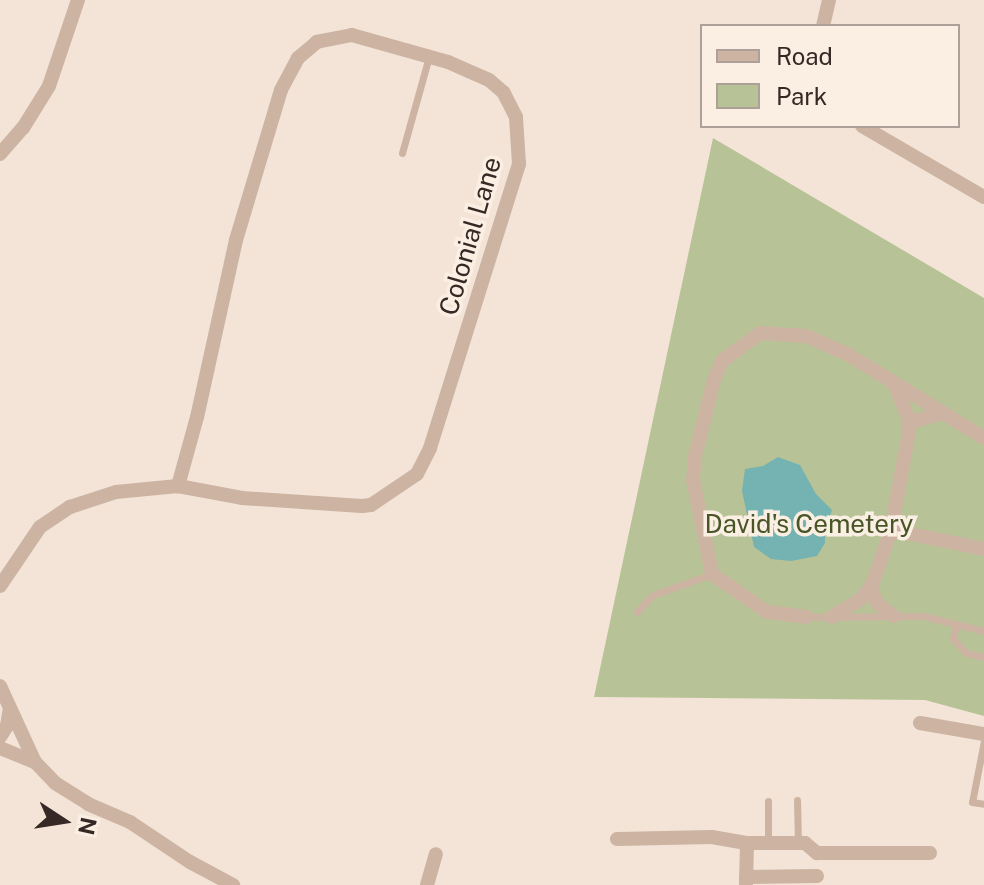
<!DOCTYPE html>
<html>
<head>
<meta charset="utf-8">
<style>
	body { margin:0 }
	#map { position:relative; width:984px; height:885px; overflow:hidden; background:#f3e4d7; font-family:"Public Sans",sans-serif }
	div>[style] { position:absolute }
	.green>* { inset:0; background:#b7c396 }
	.water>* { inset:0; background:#74b3b1 }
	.lane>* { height:7px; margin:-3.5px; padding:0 3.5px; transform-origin:3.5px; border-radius:3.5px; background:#ccb3a2 }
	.street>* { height:14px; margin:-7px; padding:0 7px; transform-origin:7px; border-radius:7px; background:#ccb3a2 }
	span { translate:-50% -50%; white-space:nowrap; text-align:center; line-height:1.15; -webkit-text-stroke:7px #fbefe4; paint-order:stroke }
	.street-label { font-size:26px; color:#362925 }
	.park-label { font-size:26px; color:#485627 }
	.legend { position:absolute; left:700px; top:24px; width:260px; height:104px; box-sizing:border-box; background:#fbefe4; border:2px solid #aca098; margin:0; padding:10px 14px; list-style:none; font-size:24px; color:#362925 }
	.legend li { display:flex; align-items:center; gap:16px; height:40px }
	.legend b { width:40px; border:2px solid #aca098 }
	.north { position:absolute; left:24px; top:781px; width:80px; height:80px; -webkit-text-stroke:6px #fbefe4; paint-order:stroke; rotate:102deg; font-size:22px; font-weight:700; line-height:32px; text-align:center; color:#362925 }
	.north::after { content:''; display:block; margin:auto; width:28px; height:36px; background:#362925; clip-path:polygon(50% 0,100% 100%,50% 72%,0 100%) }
</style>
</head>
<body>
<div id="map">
	<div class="green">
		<div style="clip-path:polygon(713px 138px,984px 298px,984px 716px,925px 700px,594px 697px)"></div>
	</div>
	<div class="water">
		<div style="clip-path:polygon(778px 457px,800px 465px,816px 494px,832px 510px,825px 530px,825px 543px,817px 556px,791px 561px,771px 559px,754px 547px,742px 491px,745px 469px,763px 466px)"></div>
	</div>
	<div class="lane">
		<div style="left:402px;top:153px;width:101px;rotate:-74.4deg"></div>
		<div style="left:637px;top:612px;width:23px;rotate:-47deg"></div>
		<div style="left:653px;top:595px;width:63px;rotate:-19.6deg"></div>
		<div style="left:808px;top:617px;width:115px;rotate:-0.5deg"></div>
		<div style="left:923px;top:616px;width:63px;rotate:13.8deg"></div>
		<div style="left:956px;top:624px;width:15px;rotate:101deg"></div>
		<div style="left:953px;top:639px;width:19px;rotate:47deg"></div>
		<div style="left:966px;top:653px;width:18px;rotate:13deg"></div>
		<div style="left:984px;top:741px;width:62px;rotate:101.1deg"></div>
		<div style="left:972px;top:802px;width:12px;rotate:9deg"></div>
		<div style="left:797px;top:800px;width:43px;rotate:88.7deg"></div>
		<div style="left:768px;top:801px;width:42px;rotate:90deg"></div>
	</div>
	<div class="street">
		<div style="left:823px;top:26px;width:27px;rotate:-77deg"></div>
		<div style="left:862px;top:126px;width:141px;rotate:30.2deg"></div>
		<div style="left:0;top:154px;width:35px;rotate:-49deg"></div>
		<div style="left:23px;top:128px;width:49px;rotate:-58.2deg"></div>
		<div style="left:49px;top:86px;width:91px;rotate:-71.4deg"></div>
		<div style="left:908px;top:423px;width:35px;rotate:-16deg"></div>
		<div style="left:891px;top:530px;width:95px;rotate:11.5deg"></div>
		<div style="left:0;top:586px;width:71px;rotate:-55.9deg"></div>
		<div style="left:40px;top:527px;width:36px;rotate:-34deg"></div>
		<div style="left:70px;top:507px;width:48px;rotate:-18.1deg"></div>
		<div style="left:116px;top:492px;width:62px;rotate:-5.5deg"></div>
		<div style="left:178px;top:486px;width:65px;rotate:10.6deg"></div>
		<div style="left:242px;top:498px;width:120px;rotate:3.8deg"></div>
		<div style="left:362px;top:506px;width:9px;rotate:-6deg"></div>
		<div style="left:371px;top:505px;width:55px;rotate:-34deg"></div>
		<div style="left:417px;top:474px;width:29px;rotate:-63deg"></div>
		<div style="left:430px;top:448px;width:298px;rotate:-72.6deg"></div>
		<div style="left:519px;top:164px;width:47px;rotate:-93.7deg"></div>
		<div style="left:516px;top:117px;width:28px;rotate:-117deg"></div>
		<div style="left:503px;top:92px;width:18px;rotate:-139deg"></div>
		<div style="left:489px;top:80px;width:45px;rotate:-156.3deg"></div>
		<div style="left:448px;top:62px;width:100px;rotate:-164.3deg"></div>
		<div style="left:352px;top:35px;width:36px;rotate:169deg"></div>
		<div style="left:317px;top:42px;width:25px;rotate:140deg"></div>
		<div style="left:298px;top:58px;width:36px;rotate:118deg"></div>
		<div style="left:281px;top:90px;width:157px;rotate:106.7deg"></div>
		<div style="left:236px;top:240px;width:181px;rotate:102.4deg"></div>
		<div style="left:197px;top:417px;width:72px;rotate:105.4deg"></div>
		<div style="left:870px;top:588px;width:18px;rotate:63deg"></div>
		<div style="left:878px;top:604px;width:20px;rotate:37deg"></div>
		<div style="left:807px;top:617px;width:40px;rotate:-172.9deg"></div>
		<div style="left:767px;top:612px;width:67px;rotate:-145.4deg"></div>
		<div style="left:712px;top:574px;width:96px;rotate:-101.4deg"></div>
		<div style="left:693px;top:480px;width:24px;rotate:-85deg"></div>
		<div style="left:695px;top:456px;width:78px;rotate:-76deg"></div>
		<div style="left:714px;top:380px;width:21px;rotate:-67deg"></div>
		<div style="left:722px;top:361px;width:47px;rotate:-36.4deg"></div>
		<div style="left:760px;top:333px;width:46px;rotate:3.7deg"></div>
		<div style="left:806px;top:336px;width:47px;rotate:23.8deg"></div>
		<div style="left:849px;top:355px;width:158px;rotate:31.6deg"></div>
		<div style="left:832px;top:617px;width:34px;rotate:-32deg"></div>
		<div style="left:861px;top:599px;width:18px;rotate:-52deg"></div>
		<div style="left:872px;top:585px;width:58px;rotate:-70.9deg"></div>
		<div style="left:891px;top:530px;width:100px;rotate:-79.6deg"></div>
		<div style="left:909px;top:432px;width:15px;rotate:-94deg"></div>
		<div style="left:908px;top:417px;width:38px;rotate:-113deg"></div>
		<div style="left:0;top:686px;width:84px;rotate:65.3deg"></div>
		<div style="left:35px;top:762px;width:29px;rotate:46deg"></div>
		<div style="left:55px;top:783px;width:39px;rotate:32deg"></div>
		<div style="left:88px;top:804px;width:46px;rotate:23.2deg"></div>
		<div style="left:130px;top:822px;width:72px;rotate:33.7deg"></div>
		<div style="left:190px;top:862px;width:49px;rotate:28.1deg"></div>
		<div style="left:920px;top:723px;width:65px;rotate:9.8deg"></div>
		<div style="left:0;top:737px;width:13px;rotate:-58deg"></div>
		<div style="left:7px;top:726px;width:18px;rotate:-81deg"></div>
		<div style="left:0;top:748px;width:38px;rotate:22deg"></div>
		<div style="left:617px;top:839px;width:95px;rotate:-1.2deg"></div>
		<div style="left:712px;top:837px;width:36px;rotate:10deg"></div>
		<div style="left:747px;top:843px;width:58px"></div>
		<div style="left:805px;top:843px;width:16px;rotate:40deg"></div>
		<div style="left:817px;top:853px;width:113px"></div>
		<div style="left:746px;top:877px;width:71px;rotate:-0.8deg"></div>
		<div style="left:427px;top:885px;width:32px;rotate:-74deg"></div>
		<div style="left:746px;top:885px;width:42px;rotate:-88.6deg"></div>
	</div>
	<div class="street-label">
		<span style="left:470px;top:236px;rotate:-74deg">Colonial Lane</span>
	</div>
	<div class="park-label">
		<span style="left:809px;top:524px">David's Cemetery</span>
	</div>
	<ul class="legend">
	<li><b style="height:10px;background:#ccb3a2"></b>Road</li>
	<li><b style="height:22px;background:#b7c396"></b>Park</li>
	</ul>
	<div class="north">N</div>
</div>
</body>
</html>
